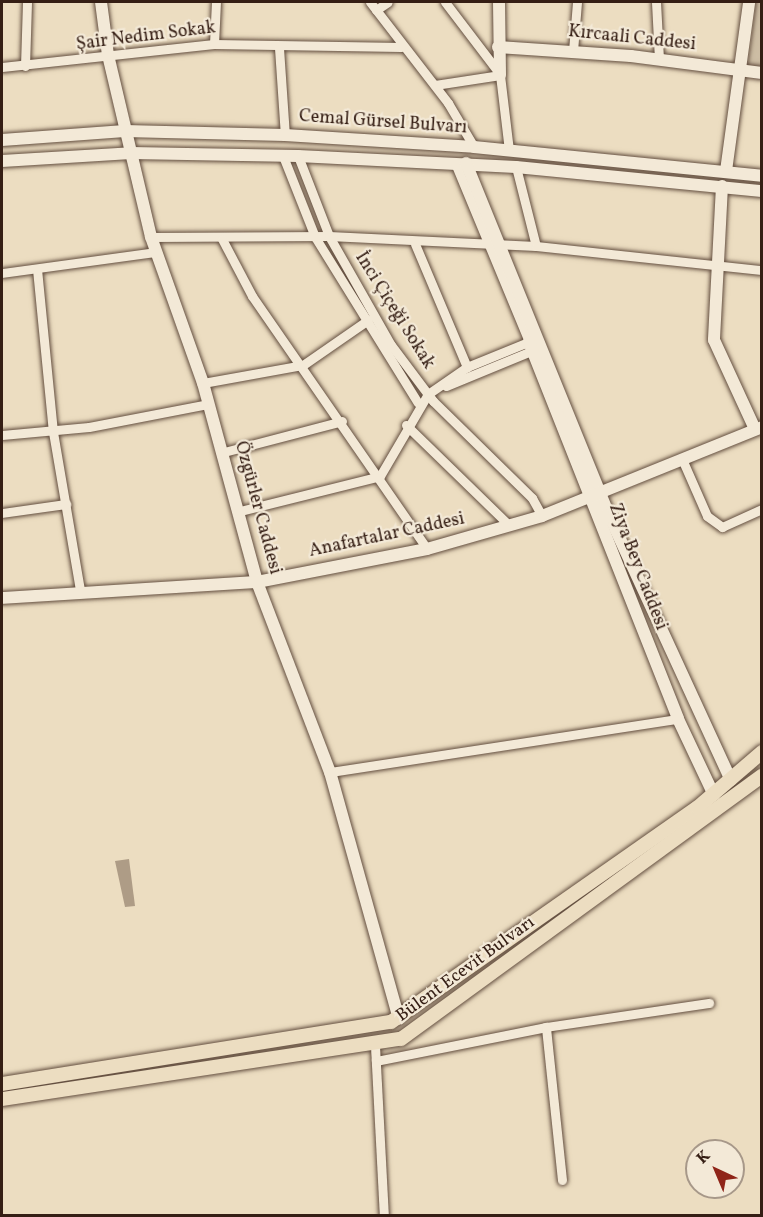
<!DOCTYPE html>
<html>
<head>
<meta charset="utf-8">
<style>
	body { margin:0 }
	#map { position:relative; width:763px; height:1217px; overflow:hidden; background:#ecddc1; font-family:Vollkorn,serif }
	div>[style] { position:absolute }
	.green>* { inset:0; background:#cdbda4 }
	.water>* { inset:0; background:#ae9c86 }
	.roads { filter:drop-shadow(0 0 2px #634e3f) drop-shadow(0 0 2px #634e3f) }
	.street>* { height:9px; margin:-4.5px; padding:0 4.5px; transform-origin:4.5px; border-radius:4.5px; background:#f3e9d7 }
	.secondary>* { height:12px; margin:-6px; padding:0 6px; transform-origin:6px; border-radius:6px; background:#f3e9d7 }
	.primary>* { height:14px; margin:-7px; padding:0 7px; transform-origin:7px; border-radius:7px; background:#ecddc1 }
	span { translate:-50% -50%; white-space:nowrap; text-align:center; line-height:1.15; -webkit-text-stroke:4.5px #f3e9d7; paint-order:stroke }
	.street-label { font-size:18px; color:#351e14 }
	.frame { position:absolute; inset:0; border:3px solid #351e14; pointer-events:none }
	.north { position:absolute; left:685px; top:1139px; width:60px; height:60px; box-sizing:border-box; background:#f3e9d7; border:2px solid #a79889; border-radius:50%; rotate:316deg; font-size:16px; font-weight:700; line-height:24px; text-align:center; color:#351e14 }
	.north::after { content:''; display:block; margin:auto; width:21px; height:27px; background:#8f2418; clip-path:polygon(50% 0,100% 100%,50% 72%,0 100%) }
</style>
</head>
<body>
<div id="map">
	<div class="green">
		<div style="clip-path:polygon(756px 2px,761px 2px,761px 67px,748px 65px)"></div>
	</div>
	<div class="water">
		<div style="clip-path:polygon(129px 859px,135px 906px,125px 907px,115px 861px)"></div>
	</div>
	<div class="roads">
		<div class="street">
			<div style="left:370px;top:2px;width:128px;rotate:52.3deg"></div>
			<div style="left:448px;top:103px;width:51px;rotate:59.4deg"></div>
			<div style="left:445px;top:2px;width:89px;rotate:52.7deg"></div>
			<div style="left:656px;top:2px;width:57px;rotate:87deg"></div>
			<div style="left:376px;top:10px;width:14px;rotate:-34deg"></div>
			<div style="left:214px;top:44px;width:42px;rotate:-87.3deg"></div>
			<div style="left:279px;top:48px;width:87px;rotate:86.1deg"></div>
			<div style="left:573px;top:51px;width:49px;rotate:-85.3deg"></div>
			<div style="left:25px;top:66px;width:64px;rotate:-88.2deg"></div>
			<div style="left:2px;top:67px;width:213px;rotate:-6.2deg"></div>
			<div style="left:214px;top:44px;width:187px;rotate:0.9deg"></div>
			<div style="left:435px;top:85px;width:66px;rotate:-8.7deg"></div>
			<div style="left:500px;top:75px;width:76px;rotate:83.2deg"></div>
			<div style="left:283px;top:156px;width:87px;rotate:68.4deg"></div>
			<div style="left:315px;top:237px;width:195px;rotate:58.2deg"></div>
			<div style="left:298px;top:156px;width:86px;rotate:68.8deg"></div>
			<div style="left:329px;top:236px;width:125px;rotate:60.4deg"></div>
			<div style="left:391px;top:345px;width:70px;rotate:53.1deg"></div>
			<div style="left:433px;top:401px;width:139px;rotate:44.4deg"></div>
			<div style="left:532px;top:498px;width:21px;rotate:61deg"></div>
			<div style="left:455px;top:163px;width:194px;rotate:67.5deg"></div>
			<div style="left:516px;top:167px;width:81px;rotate:75.8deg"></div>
			<div style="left:151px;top:237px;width:178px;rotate:-0.3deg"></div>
			<div style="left:329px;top:236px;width:207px;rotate:2.8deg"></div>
			<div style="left:536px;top:246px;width:227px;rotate:6.1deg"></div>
			<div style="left:222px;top:239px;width:64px;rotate:62.2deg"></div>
			<div style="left:252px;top:296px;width:308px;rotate:55.3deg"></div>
			<div style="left:415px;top:244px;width:134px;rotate:67.1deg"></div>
			<div style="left:37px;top:269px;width:164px;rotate:84.4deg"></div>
			<div style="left:53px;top:432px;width:160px;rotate:80.3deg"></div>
			<div style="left:2px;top:273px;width:155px;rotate:-7.8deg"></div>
			<div style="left:203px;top:383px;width:102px;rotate:-10.2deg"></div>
			<div style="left:303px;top:365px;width:79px;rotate:-34.7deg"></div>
			<div style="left:446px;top:386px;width:97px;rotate:-22.3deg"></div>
			<div style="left:406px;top:425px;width:144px;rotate:44.2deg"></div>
			<div style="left:2px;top:435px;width:87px;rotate:-5.3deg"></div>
			<div style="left:89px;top:427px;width:122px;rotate:-10.9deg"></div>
			<div style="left:224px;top:452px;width:122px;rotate:-14.7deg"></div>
			<div style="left:682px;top:459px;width:62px;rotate:66.3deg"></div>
			<div style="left:707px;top:516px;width:19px;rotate:36deg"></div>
			<div style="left:722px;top:527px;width:44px;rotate:-24.2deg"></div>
			<div style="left:380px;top:476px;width:95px;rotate:-59.7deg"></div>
			<div style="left:428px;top:394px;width:47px;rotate:-34.7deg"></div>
			<div style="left:467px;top:367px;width:71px;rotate:-22.2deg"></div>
			<div style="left:240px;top:511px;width:144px;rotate:-14deg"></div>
			<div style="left:2px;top:513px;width:65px;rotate:-8deg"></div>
			<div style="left:330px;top:772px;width:352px;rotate:-8.7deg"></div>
			<div style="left:375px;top:1046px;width:170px;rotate:87deg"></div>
			<div style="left:376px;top:1061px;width:173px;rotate:-11.3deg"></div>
			<div style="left:562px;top:1180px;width:154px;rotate:-96deg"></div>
			<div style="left:546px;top:1027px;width:165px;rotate:-8.4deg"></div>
		</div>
		<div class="secondary">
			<div style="left:101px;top:2px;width:53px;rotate:82.5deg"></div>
			<div style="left:108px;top:55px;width:187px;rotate:76.7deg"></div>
			<div style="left:151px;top:237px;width:155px;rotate:70.4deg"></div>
			<div style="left:203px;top:383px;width:206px;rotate:74.8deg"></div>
			<div style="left:257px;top:582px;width:204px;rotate:69deg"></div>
			<div style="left:330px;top:772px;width:256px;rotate:74.4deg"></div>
			<div style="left:499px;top:2px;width:73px;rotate:89.2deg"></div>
			<div style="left:498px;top:47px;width:133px;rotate:3.9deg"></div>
			<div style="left:631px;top:56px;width:132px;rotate:7.4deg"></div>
			<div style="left:2px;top:140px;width:123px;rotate:-4.2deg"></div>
			<div style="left:125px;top:131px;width:160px;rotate:1.4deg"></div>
			<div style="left:285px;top:135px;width:189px;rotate:3.6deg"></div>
			<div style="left:474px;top:147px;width:289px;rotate:5.7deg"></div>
			<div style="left:2px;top:161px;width:129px;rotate:-3.5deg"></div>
			<div style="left:131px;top:153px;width:167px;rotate:1deg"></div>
			<div style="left:298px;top:156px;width:218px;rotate:2.9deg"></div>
			<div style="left:516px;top:167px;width:247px;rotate:5.6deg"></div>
			<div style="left:466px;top:163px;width:378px;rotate:67.9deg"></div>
			<div style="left:608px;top:513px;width:294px;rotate:65.3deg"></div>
			<div style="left:726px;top:171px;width:171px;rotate:-82.2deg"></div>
			<div style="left:722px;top:186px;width:154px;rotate:93deg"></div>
			<div style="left:714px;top:340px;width:98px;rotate:65.3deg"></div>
			<div style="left:529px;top:342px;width:405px;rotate:68.4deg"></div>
			<div style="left:678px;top:719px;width:84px;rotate:64.7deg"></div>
			<div style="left:2px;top:598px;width:256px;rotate:-3.6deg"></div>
			<div style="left:257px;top:582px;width:173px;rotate:-11deg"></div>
			<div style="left:427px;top:549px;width:120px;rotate:-16deg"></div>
			<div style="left:542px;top:516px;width:237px;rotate:-22deg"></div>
		</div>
		<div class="primary">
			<div style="left:2px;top:1084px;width:394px;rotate:-9.1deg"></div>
			<div style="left:391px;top:1022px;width:373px;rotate:-35deg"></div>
			<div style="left:697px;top:808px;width:86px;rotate:-40.7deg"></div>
			<div style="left:2px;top:1099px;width:403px;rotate:-8.6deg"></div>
			<div style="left:401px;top:1039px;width:447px;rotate:-36.1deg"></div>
		</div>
	</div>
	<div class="street-label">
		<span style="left:146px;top:37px;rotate:-7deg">Şair Nedim Sokak</span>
		<span style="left:632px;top:39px;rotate:6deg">Kırcaali Caddesi</span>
		<span style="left:383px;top:123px;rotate:4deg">Cemal Gürsel Bulvarı</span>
		<span style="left:394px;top:311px;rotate:58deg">İnci Çiçeği Sokak</span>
		<span style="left:257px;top:508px;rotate:75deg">Özgürler Caddesi</span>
		<span style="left:387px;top:536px;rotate:-12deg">Anafartalar Caddesi</span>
		<span style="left:637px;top:567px;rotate:69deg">Ziya Bey Caddesi</span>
		<span style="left:466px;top:970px;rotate:-36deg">Bülent Ecevit Bulvarı</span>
	</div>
	<div class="frame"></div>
	<div class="north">K</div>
</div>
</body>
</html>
